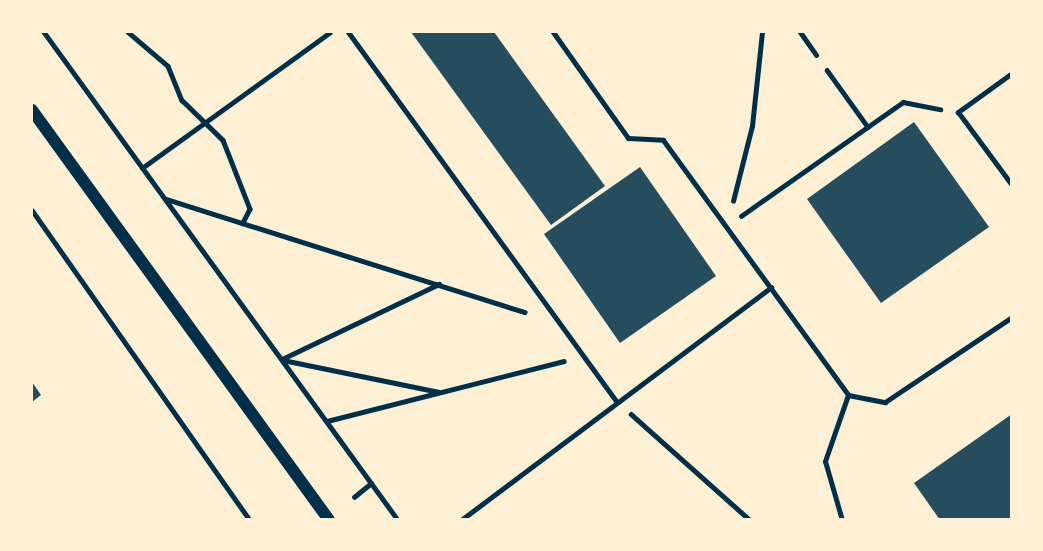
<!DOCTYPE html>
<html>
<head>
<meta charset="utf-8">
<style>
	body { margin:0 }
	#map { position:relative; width:1043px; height:551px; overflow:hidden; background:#fdf0d5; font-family:Montserrat,sans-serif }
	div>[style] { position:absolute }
	.building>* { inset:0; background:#264d5e }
	.path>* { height:4.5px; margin:-2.25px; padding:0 2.25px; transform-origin:2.25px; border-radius:2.25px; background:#003049 }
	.service>* { height:5px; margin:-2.5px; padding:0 2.5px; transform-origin:2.5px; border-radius:2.5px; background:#003049 }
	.tertiary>* { height:12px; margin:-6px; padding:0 6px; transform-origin:6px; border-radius:6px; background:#003049 }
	span { translate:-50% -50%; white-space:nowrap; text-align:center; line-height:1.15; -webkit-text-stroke:7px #fdf0d5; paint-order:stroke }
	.frame { position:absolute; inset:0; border:33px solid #fdf0d5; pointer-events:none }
</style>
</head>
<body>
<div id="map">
	<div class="building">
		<div style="clip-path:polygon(411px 32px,494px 32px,605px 186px,551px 225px)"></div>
		<div style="clip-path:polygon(914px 122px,989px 227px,881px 303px,807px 199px)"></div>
		<div style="clip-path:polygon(640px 167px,716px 276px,620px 343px,544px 234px)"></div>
		<div style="clip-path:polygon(32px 382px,41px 395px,32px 402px)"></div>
		<div style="clip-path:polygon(1012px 414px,1012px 520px,940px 520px,914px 483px)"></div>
	</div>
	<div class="path">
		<div style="left:44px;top:32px;width:603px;rotate:54.04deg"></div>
		<div style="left:128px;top:32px;width:52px;rotate:40.4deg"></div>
		<div style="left:168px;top:66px;width:37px;rotate:68deg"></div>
		<div style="left:182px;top:100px;width:57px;rotate:44.3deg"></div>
		<div style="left:223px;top:140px;width:74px;rotate:68.6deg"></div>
		<div style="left:250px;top:209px;width:16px;rotate:117deg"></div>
		<div style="left:827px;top:70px;width:70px;rotate:54.3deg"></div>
		<div style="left:142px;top:168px;width:231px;rotate:-35.8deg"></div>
		<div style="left:166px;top:199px;width:376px;rotate:17.5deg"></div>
		<div style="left:733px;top:201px;width:77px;rotate:-75.8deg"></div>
		<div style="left:752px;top:126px;width:95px;rotate:-83.9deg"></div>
		<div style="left:32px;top:210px;width:379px;rotate:54.9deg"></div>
		<div style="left:741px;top:216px;width:198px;rotate:-35.1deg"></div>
		<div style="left:903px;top:102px;width:38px;rotate:11deg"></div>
		<div style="left:282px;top:359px;width:174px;rotate:-25.5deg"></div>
		<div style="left:283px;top:360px;width:159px;rotate:11.6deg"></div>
		<div style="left:631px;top:414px;width:159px;rotate:41.7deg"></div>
		<div style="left:327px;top:421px;width:244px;rotate:-14.2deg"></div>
		<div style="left:354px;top:497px;width:22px;rotate:-39deg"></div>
	</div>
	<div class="service">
		<div style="left:348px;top:32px;width:457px;rotate:54deg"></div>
		<div style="left:553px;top:32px;width:130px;rotate:54.7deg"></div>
		<div style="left:628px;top:138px;width:35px;rotate:3deg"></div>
		<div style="left:663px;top:140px;width:315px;rotate:54deg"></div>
		<div style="left:848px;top:395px;width:38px;rotate:11deg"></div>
		<div style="left:885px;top:402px;width:153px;rotate:-33.8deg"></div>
		<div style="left:800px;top:32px;width:28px;rotate:55deg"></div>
		<div style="left:1012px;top:73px;width:67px;rotate:144.2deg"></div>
		<div style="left:958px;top:112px;width:91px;rotate:53.5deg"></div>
		<div style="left:461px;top:520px;width:388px;rotate:-36.9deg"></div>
		<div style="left:842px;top:520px;width:61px;rotate:-106.1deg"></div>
		<div style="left:825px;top:461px;width:70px;rotate:-70.8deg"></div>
	</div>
	<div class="tertiary">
		<div style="left:32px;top:110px;width:506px;rotate:54.08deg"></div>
	</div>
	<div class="frame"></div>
</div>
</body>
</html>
